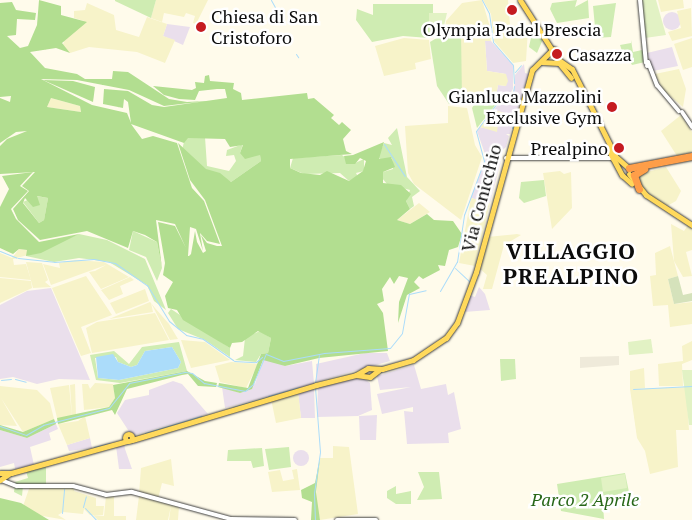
<!DOCTYPE html>
<html>
<head>
<meta charset="utf-8">
<style>
	body { margin:0 }
	#map { position:relative; width:692px; height:520px; overflow:hidden; background:#fffbeb; font-family:"PT Serif",serif }
	div>[style] { position:absolute }
	.industrial>* { inset:0; background:#eadfec }
	.round { border-radius:50% }
	.farmland>* { inset:0; background:#f7f3c9 }
	.green>* { inset:0; background:#cfecb2 }
	.forest>* { inset:0; background:#b2de90 }
	.cemetery>* { inset:0; background:#d5e2bb }
	.pitch>* { inset:0; background:#e2f2c4 }
	.plaza>* { inset:0; background:#efeada }
	.water>* { inset:0; background:#abdcfa }
	.stream>* { height:1px; margin:-0.5px; padding:0 0.5px; transform-origin:0.5px; border-radius:0.5px; background:#abdcfa }
	.roads { filter:drop-shadow(0 0 1px #3f3f3f) drop-shadow(0 0 1px #3f3f3f) }
	.minor>* { height:4px; margin:-2px; padding:0 2px; transform-origin:2px; border-radius:2px; background:#fff }
	.major>* { height:5px; margin:-2.5px; padding:0 2.5px; transform-origin:2.5px; border-radius:2.5px; background:#ffd95b }
	.major>.ring { margin:-2.5px; padding:0; box-sizing:content-box; background:none; border:5px solid #ffd95b; border-radius:50% }
	.highway>* { height:7px; margin:-3.5px; padding:0 3.5px; transform-origin:3.5px; border-radius:3.5px; background:#fe9e49 }
	.dots>* { width:14px; height:14px; translate:-50% -50%; box-sizing:border-box; border:2px solid #fff; border-radius:50% }
	span { translate:-50% -50%; white-space:nowrap; text-align:center; line-height:1.15; -webkit-text-stroke:5px #fff; paint-order:stroke }
	.poi-label { font-size:18px; color:#0c0c0c }
	.left { translate:0 -50%; text-align:left }
	.right { translate:-100% -50%; text-align:right }
	.street-label { font-size:18px; color:#0c0c0c }
	.park-label { font-size:18px; color:#286718; font-style:italic }
	.district-label { font-size:22px; color:#0c0c0c; font-weight:700; letter-spacing:1px }
</style>
</head>
<body>
<div id="map">
	<div class="industrial">
		<div class="round" style="left:663px;top:12px;width:18px;height:18px"></div>
		<div style="clip-path:polygon(167px 24px,190px 27px,183px 45px,163px 36px)"></div>
		<div style="clip-path:polygon(485px 41px,491px 41px,513px 65px,513px 89px,509px 95px,496px 96px,498px 85px,506px 86px,506px 74px,487px 71px)"></div>
		<div style="clip-path:polygon(672px 47px,678px 66px,653px 71px,647px 53px)"></div>
		<div style="clip-path:polygon(524px 64px,525px 73px,529px 74px,515px 116px,494px 110px,500px 101px,514px 93px,515px 75px)"></div>
		<div style="clip-path:polygon(497px 124px,512px 126px,510px 134px,506px 134px,509px 136px,506px 147px,498px 154px,485px 154px,477px 131px,480px 127px,497px 131px)"></div>
		<div style="clip-path:polygon(486px 158px,501px 161px,490px 203px,471px 198px)"></div>
		<div style="clip-path:polygon(479px 287px,485px 294px,490px 310px,464px 312px,469px 295px,475px 297px)"></div>
		<div style="clip-path:polygon(51px 288px,90px 380px,59px 379px,37px 384px,13px 377px,0 379px,0 305px,27px 291px)"></div>
		<div style="clip-path:polygon(365px 353px,387px 353px,390px 361px,316px 382px,316px 364px)"></div>
		<div style="clip-path:polygon(270px 359px,285px 366px,312px 361px,314px 384px,225px 408px,222px 387px,240px 393px,255px 384px,263px 360px)"></div>
		<div style="clip-path:polygon(414px 365px,421px 389px,446px 384px,448px 395px,454px 392px,461px 429px,448px 433px,449px 443px,407px 444px,404px 411px,413px 412px,413px 407px,382px 414px,377px 394px,411px 387px,380px 390px,377px 376px)"></div>
		<div style="clip-path:polygon(360px 376px,370px 383px,372px 410px,358px 416px,317px 417px,318px 387px)"></div>
		<div style="clip-path:polygon(173px 381px,182px 384px,208px 414px,135px 435px,130px 433px,117px 413px,125px 400px,149px 395px,149px 390px)"></div>
		<div style="clip-path:polygon(314px 388px,315px 418px,301px 418px,298px 394px)"></div>
		<div style="clip-path:polygon(377px 415px,376px 440px,360px 440px,359px 416px)"></div>
		<div style="clip-path:polygon(56px 424px,58px 429px,49px 433px,51px 440px,30px 447px,34px 465px,15px 469px,14px 463px,0 467px,0 430px,27px 438px)"></div>
		<div style="clip-path:polygon(90px 438px,92px 448px,69px 451px,67px 445px)"></div>
		<div style="clip-path:polygon(124px 443px,125px 449px,132px 469px,119px 469px,116px 446px)"></div>
		<div class="round" style="left:293px;top:450px;width:16px;height:16px"></div>
	</div>
	<div class="farmland">
		<div style="clip-path:polygon(156px 0,208px 0,196px 24px,193px 23px,195px 16px,186px 13px,184px 17px,164px 13px,162px 22px,151px 18px)"></div>
		<div style="clip-path:polygon(482px 0,490px 27px,491px 41px,485px 41px,487px 71px,506px 74px,508px 81px,506px 86px,498px 85px,496px 96px,479px 93px,460px 104px,461px 33px,445px 33px,446px 21px,462px 3px)"></div>
		<div style="clip-path:polygon(483px 0,508px 0,511px 37px,517px 36px,517px 30px,528px 29px,526px 61px,513px 63px,494px 41px,491px 14px)"></div>
		<div style="clip-path:polygon(658px 0,683px 0,684px 8px,661px 12px)"></div>
		<div style="clip-path:polygon(87px 3px,114px 15px,116px 30px,139px 37px,147px 17px,167px 24px,163px 36px,175px 40px,165px 63px,137px 52px,89px 47px,70px 53px,62px 47px,65px 39px,84px 21px,74px 18px,74px 11px,85px 10px)"></div>
		<div style="clip-path:polygon(691px 8px,692px 36px,672px 41px,668px 32px,681px 28px,677px 11px)"></div>
		<div style="clip-path:polygon(404px 38px,429px 40px,431px 59px,415px 63px,416px 69px,384px 76px,375px 46px)"></div>
		<div style="clip-path:polygon(692px 38px,692px 67px,683px 70px,674px 44px)"></div>
		<div style="clip-path:polygon(679px 69px,686px 89px,683px 107px,663px 90px,655px 74px)"></div>
		<div style="clip-path:polygon(51px 98px,80px 106px,81px 112px,47px 107px)"></div>
		<div style="clip-path:polygon(448px 106px,467px 108px,475px 145px,482px 157px,461px 220px,414px 184px,408px 173px,405px 126px,448px 123px)"></div>
		<div style="clip-path:polygon(494px 110px,515px 116px,512px 126px,498px 124px,497px 132px,480px 127px)"></div>
		<div style="clip-path:polygon(681px 115px,692px 132px,692px 152px,677px 156px,661px 131px)"></div>
		<div style="clip-path:polygon(666px 167px,681px 191px,676px 201px,667px 206px,645px 191px,636px 175px)"></div>
		<div style="clip-path:polygon(560px 171px,564px 174px,571px 172px,572px 208px,552px 229px,543px 173px)"></div>
		<div style="clip-path:polygon(471px 198px,490px 203px,475px 266px,459px 263px)"></div>
		<div style="clip-path:polygon(419px 203px,430px 212px,410px 224px,397px 220px)"></div>
		<div style="clip-path:polygon(671px 224px,684px 231px,688px 225px,692px 228px,692px 250px,686px 252px,692px 276px,683px 277px,674px 261px)"></div>
		<div style="clip-path:polygon(517px 234px,521px 235px,504px 245px,492px 289px,483px 289px,487px 275px,479px 268px,487px 237px)"></div>
		<div style="clip-path:polygon(670px 246px,678px 276px,668px 279px,674px 304px,692px 302px,692px 324px,670px 327px,668px 305px,653px 306px,650px 276px,656px 275px,655px 253px)"></div>
		<div style="clip-path:polygon(19px 249px,28px 250px,28px 255px,13px 259px,14px 265px,26px 264px,31px 280px,0 277px,0 253px,12px 258px)"></div>
		<div style="clip-path:polygon(75px 260px,104px 262px,129px 277px,101px 289px,89px 272px,95px 271px,106px 265px,51px 285px,43px 264px,60px 268px,59px 263px)"></div>
		<div style="clip-path:polygon(26px 262px,42px 263px,48px 280px,45px 282px,51px 287px,33px 288px)"></div>
		<div style="clip-path:polygon(86px 276px,112px 315px,81px 327px,91px 353px,81px 356px,52px 288px)"></div>
		<div style="clip-path:polygon(130px 277px,134px 280px,120px 286px,123px 294px,109px 300px,101px 290px)"></div>
		<div style="clip-path:polygon(0 278px,31px 281px,32px 288px,0 303px)"></div>
		<div style="clip-path:polygon(145px 289px,149px 301px,116px 314px,110px 303px)"></div>
		<div style="clip-path:polygon(150px 302px,151px 303px,155px 308px,169px 324px,178px 339px,170px 340px,151px 303px,153px 312px,109px 319px)"></div>
		<div style="clip-path:polygon(155px 313px,169px 340px,92px 353px,86px 328px,97px 322px)"></div>
		<div style="clip-path:polygon(181px 340px,205px 342px,230px 360px,191px 368px)"></div>
		<div style="clip-path:polygon(692px 341px,692px 360px,682px 364px,683px 386px,659px 386px,658px 364px,683px 361px,682px 346px)"></div>
		<div style="clip-path:polygon(231px 362px,258px 364px,246px 388px,220px 382px,215px 366px)"></div>
		<div style="clip-path:polygon(644px 368px,645px 388px,635px 389px,686px 387px,689px 430px,676px 430px,678px 467px,650px 474px,645px 451px,637px 438px,630px 389px,630px 371px)"></div>
		<div style="clip-path:polygon(95px 383px,113px 384px,115px 398px,109px 407px,84px 410px,82px 384px,88px 384px,90px 389px)"></div>
		<div style="clip-path:polygon(75px 384px,76px 415px,73px 418px,57px 418px,50px 388px,69px 385px,72px 417px,70px 385px)"></div>
		<div style="clip-path:polygon(0 386px,37px 390px,50px 403px,54px 419px,23px 432px,1px 398px,17px 426px,0 425px)"></div>
		<div style="clip-path:polygon(298px 391px,301px 418px,276px 423px,271px 399px)"></div>
		<div style="clip-path:polygon(85px 416px,90px 438px,67px 445px,58px 424px,78px 421px)"></div>
		<div style="clip-path:polygon(333px 446px,349px 447px,358px 514px,320px 520px,316px 503px,317px 471px,320px 458px,333px 458px)"></div>
		<div style="clip-path:polygon(171px 459px,174px 486px,162px 483px,158px 499px,139px 494px,141px 468px)"></div>
		<div style="clip-path:polygon(297px 469px,300px 490px,272px 492px,268px 472px,280px 470px,283px 481px,294px 479px,292px 470px)"></div>
		<div style="clip-path:polygon(30px 486px,75px 487px,74px 491px,96px 498px,96px 506px,104px 506px,103px 515px,90px 515px,84px 509px,83px 514px,63px 512px,58px 515px,66px 520px,37px 515px,23px 506px)"></div>
		<div style="clip-path:polygon(106px 496px,114px 496px,114px 516px,126px 516px,126px 520px,98px 520px,93px 515px,104px 516px)"></div>
		<div style="clip-path:polygon(139px 496px,179px 506px,178px 520px,169px 520px,171px 506px,168px 520px,136px 520px)"></div>
	</div>
	<div class="green">
		<div style="clip-path:polygon(156px 0,151px 18px,115px 1px,115px 0)"></div>
		<div style="clip-path:polygon(577px 0,575px 7px,588px 0,589px 18px,557px 23px,550px 9px,552px 3px)"></div>
		<div style="clip-path:polygon(616px 3px,611px 37px,596px 38px,593px 6px)"></div>
		<div style="clip-path:polygon(373px 4px,433px 4px,433px 13px,429px 14px,429px 38px,403px 36px,372px 42px,356px 20px,357px 9px,373px 15px)"></div>
		<div style="clip-path:polygon(534px 24px,543px 39px,537px 53px,529px 47px)"></div>
		<div style="clip-path:polygon(461px 32px,462px 100px,460px 104px,449px 104px,437px 86px,430px 42px,445px 33px)"></div>
		<div style="clip-path:polygon(631px 40px,633px 52px,642px 50px,641px 41px,645px 62px,632px 65px,628px 58px,615px 61px,624px 57px,620px 45px,631px 43px)"></div>
		<div style="clip-path:polygon(480px 95px,502px 97px,477px 128px,472px 108px)"></div>
		<div style="clip-path:polygon(397px 128px,407px 177px,420px 191px,412px 197px,414px 206px,410px 209px,406px 201px,410px 190px,387px 184px,382px 178px,383px 172px,393px 169px,392px 158px,382px 161px,378px 157px,384px 143px,392px 145px,388px 138px)"></div>
		<div style="clip-path:polygon(205px 137px,207px 166px,229px 171px,236px 161px,234px 155px,226px 156px,227px 150px,243px 144px,240px 153px,260px 154px,261px 161px,231px 182px,205px 169px,182px 150px,185px 138px)"></div>
		<div style="clip-path:polygon(342px 155px,353px 164px,364px 159px,364px 171px,356px 173px,358px 177px,349px 181px,340px 173px,304px 174px,290px 168px,293px 158px)"></div>
		<div style="clip-path:polygon(544px 180px,546px 196px,524px 203px,519px 198px,521px 182px)"></div>
		<div style="clip-path:polygon(36px 196px,48px 198px,44px 220px,39px 223px,23px 202px)"></div>
		<div style="clip-path:polygon(133px 231px,157px 242px,162px 268px,157px 281px,146px 257px,129px 250px)"></div>
		<div style="clip-path:polygon(79px 234px,107px 240px,145px 259px,166px 310px,154px 301px,147px 285px,109px 262px,79px 258px,54px 262px,26px 256px)"></div>
		<div style="clip-path:polygon(171px 309px,230px 348px,230px 357px,205px 340px,178px 329px,168px 313px)"></div>
		<div style="clip-path:polygon(260px 331px,271px 338px,268px 353px,261px 354px,256px 362px,235px 360px,243px 356px,245px 338px)"></div>
		<div style="clip-path:polygon(evenodd,179px 342px,187px 371px,120px 383px,96px 380px,90px 355px,114px 351px,129px 364px,142px 347px,179px 342px,172px 347px,181px 362px,178px 368px,119px 380px,98px 378px,95px 358px,116px 357px,118px 362px,131px 367px,137px 365px,145px 351px,172px 347px)"></div>
		<div style="clip-path:polygon(500px 359px,515px 359px,516px 379px,501px 381px)"></div>
		<div style="clip-path:polygon(289px 447px,291px 467px,269px 470px,265px 449px)"></div>
		<div style="clip-path:polygon(262px 448px,264px 466px,253px 468px,251px 461px,227px 461px,228px 450px)"></div>
		<div style="clip-path:polygon(46px 466px,46px 485px,23px 486px,22px 496px,14px 492px,15px 482px,28px 478px,26px 471px)"></div>
		<div style="clip-path:polygon(418px 472px,439px 472px,442px 499px,417px 500px,424px 487px)"></div>
		<div style="clip-path:polygon(625px 473px,629px 492px,618px 494px,619px 502px,603px 504px,604px 519px,561px 511px,557px 484px)"></div>
		<div style="clip-path:polygon(396px 486px,396px 494px,411px 491px,411px 504px,396px 504px,387px 498px,387px 491px)"></div>
	</div>
	<div class="forest">
		<div style="clip-path:polygon(evenodd,39px 0,61px 6px,61px 15px,87px 22px,62px 43px,70px 53px,56px 48px,30px 52px,45px 68px,77px 74px,85px 79px,112px 79px,113px 71px,128px 72px,169px 99px,187px 102px,206px 101px,164px 106px,129px 90px,77px 80px,41px 79px,92px 105px,127px 113px,131px 123px,128px 102px,124px 99px,123px 108px,103px 104px,104px 89px,128px 91px,152px 105px,164px 107px,227px 98px,225px 89px,217px 89px,199px 91px,195px 100px,179px 99px,164px 95px,153px 86px,192px 90px,196px 88px,195px 82px,204px 83px,205px 76px,209px 75px,210px 81px,234px 83px,233px 89px,241px 93px,242px 100px,307px 93px,308px 99px,314px 98px,334px 115px,331px 118px,339px 125px,342px 122px,351px 130px,343px 139px,346px 151px,352px 154px,290px 159px,290px 168px,301px 173px,320px 175px,327px 171px,349px 181px,363px 171px,366px 161px,360px 158px,355px 164px,346px 164px,344px 156px,353px 155px,384px 142px,379px 159px,391px 157px,395px 167px,383px 172px,383px 183px,401px 185px,411px 194px,406px 201px,410px 209px,397px 220px,410px 224px,427px 214px,434px 220px,453px 221px,462px 234px,458px 247px,449px 250px,445px 266px,438px 265px,440px 270px,423px 279px,419px 276px,414px 282px,420px 288px,407px 295px,398px 323px,399px 302px,408px 278px,399px 276px,394px 284px,390px 277px,382px 289px,384px 301px,377px 304px,383px 313px,388px 351px,319px 358px,285px 366px,263px 360px,252px 389px,240px 393px,218px 387px,219px 383px,248px 388px,261px 354px,268px 353px,271px 338px,258px 331px,242px 342px,232px 343px,230px 348px,183px 320px,177px 310px,168px 308px,165px 296px,173px 282px,163px 275px,165px 263px,158px 222px,175px 226px,186px 248px,175px 224px,156px 220px,162px 268px,157px 242px,145px 235px,133px 231px,128px 248px,87px 231px,40px 240px,18px 220px,13px 209px,29px 191px,22px 186px,35px 172px,0 174px,0 146px,7px 139px,27px 131px,16px 132px,0 143px,0 98px,10px 102px,11px 96px,0 97px,0 3px,12px 2px,16px 10px,36px 13px,35px 20px,17px 19px,16px 35px,7px 36px,20px 48px,28px 46px,37px 25px,39px 0,51px 98px,80px 106px,81px 112px,47px 107px,51px 98px,39px 0,131px 124px,184px 143px,188px 138px,225px 139px,230px 147px,243px 145px,240px 153px,245px 159px,260px 155px,261px 161px,231px 182px,220px 173px,206px 169px,178px 143px,190px 180px,205px 200px,222px 246px,217px 246px,207px 243px,201px 235px,206px 251px,203px 253px,197px 242px,195px 231px,191px 254px,189px 256px,188px 256px,190px 227px,196px 229px,203px 251px,200px 233px,207px 241px,220px 244px,204px 201px,192px 188px,177px 143px,153px 136px,142px 139px,131px 124px,39px 0,37px 196px,48px 198px,44px 220px,39px 223px,23px 203px,25px 198px,33px 207px,40px 205px,37px 196px)"></div>
		<div style="clip-path:polygon(43px 80px,73px 81px,95px 87px,93px 102px)"></div>
		<div style="clip-path:polygon(33px 172px,20px 186px,28px 191px,11px 209px,16px 219px,39px 242px,79px 234px,41px 253px,26px 256px,27px 250px,19px 249px,13px 254px,0 248px,0 207px,9px 189px,2px 176px)"></div>
		<div style="clip-path:polygon(187px 371px,205px 381px,217px 383px,216px 387px,198px 386px,188px 374px,182px 375px,127px 389px,115px 415px,112px 410px,58px 424px,57px 418px,109px 407px,115px 398px,113px 385px)"></div>
		<div style="clip-path:polygon(54px 419px,56px 424px,27px 438px,0 430px,0 425px,23px 432px)"></div>
		<div style="clip-path:polygon(320px 458px,316px 492px,320px 520px,311px 520px,312px 502px,302px 498px,301px 490px,315px 483px)"></div>
		<div style="clip-path:polygon(0 498px,21px 503px,49px 520px,0 520px)"></div>
	</div>
	<div class="cemetery">
		<div style="clip-path:polygon(678px 276px,683px 295px,692px 293px,692px 301px,674px 304px,668px 279px)"></div>
	</div>
	<div class="pitch">
		<div style="clip-path:polygon(642px 0,656px 0,666px 35px,645px 38px)"></div>
		<div style="clip-path:polygon(447px 13px,442px 34px,429px 38px,429px 13px)"></div>
		<div style="clip-path:polygon(651px 339px,653px 353px,629px 355px,628px 342px)"></div>
		<div style="clip-path:polygon(682px 370px,692px 370px,692px 425px,689px 425px)"></div>
		<div style="clip-path:polygon(625px 474px,627px 488px,603px 492px,601px 478px)"></div>
	</div>
	<div class="plaza">
		<div style="clip-path:polygon(619px 356px,619px 365px,580px 368px,580px 357px)"></div>
	</div>
	<div class="water">
		<div style="clip-path:polygon(172px 347px,181px 362px,178px 368px,119px 380px,98px 378px,96px 357px,113px 354px,118px 362px,131px 367px,137px 365px,145px 351px)"></div>
	</div>
	<div class="stream">
		<div style="left:271px;top:0;width:25px;rotate:61deg"></div>
		<div style="left:482px;top:0;width:15px;rotate:62deg"></div>
		<div style="left:489px;top:13px;width:29px;rotate:82deg"></div>
		<div style="left:493px;top:42px;width:30px;rotate:49deg"></div>
		<div style="left:513px;top:65px;width:18px;rotate:87deg"></div>
		<div style="left:296px;top:54px;width:4px;rotate:56deg"></div>
		<div style="left:515px;top:72px;width:9px;rotate:-49deg"></div>
		<div style="left:512px;top:128px;width:13px;rotate:-72deg"></div>
		<div style="left:384px;top:144px;width:38px;rotate:57deg"></div>
		<div style="left:0;top:251px;width:18px;rotate:22deg"></div>
		<div style="left:18px;top:258px;width:36px;rotate:6deg"></div>
		<div style="left:54px;top:262px;width:40px;rotate:-4.3deg"></div>
		<div style="left:94px;top:259px;width:21px;rotate:11deg"></div>
		<div style="left:115px;top:263px;width:39px;rotate:35deg"></div>
		<div style="left:147px;top:285px;width:42px;rotate:58.6deg"></div>
		<div style="left:169px;top:321px;width:22px;rotate:39deg"></div>
		<div style="left:186px;top:335px;width:17px;rotate:13deg"></div>
		<div style="left:203px;top:339px;width:37px;rotate:35deg"></div>
		<div style="left:455px;top:268px;width:21px;rotate:43deg"></div>
		<div style="left:440px;top:291px;width:34px;rotate:-60deg"></div>
		<div style="left:457px;top:262px;width:48px;rotate:-81.5deg"></div>
		<div style="left:464px;top:215px;width:58px;rotate:-69.7deg"></div>
		<div style="left:484px;top:161px;width:31px;rotate:-105deg"></div>
		<div style="left:476px;top:131px;width:40px;rotate:-53deg"></div>
		<div style="left:500px;top:99px;width:14px;rotate:-25deg"></div>
		<div style="left:513px;top:93px;width:7px;rotate:-82deg"></div>
		<div style="left:234px;top:361px;width:22px;rotate:3deg"></div>
		<div style="left:256px;top:362px;width:8px;rotate:-40deg"></div>
		<div style="left:15px;top:379px;width:11px;rotate:15deg"></div>
		<div style="left:1px;top:380px;width:10px;rotate:-6deg"></div>
		<div style="left:315px;top:383px;width:28px;rotate:-82deg"></div>
		<div style="left:315px;top:387px;width:65px;rotate:85.6deg"></div>
		<div style="left:320px;top:452px;width:41px;rotate:98.3deg"></div>
		<div style="left:314px;top:493px;width:27px;rotate:88deg"></div>
		<div style="left:633px;top:389px;width:59px;rotate:-2.9deg"></div>
		<div style="left:268px;top:396px;width:32px;rotate:-16deg"></div>
		<div style="left:233px;top:407px;width:35px;rotate:-16deg"></div>
		<div style="left:0;top:426px;width:28px;rotate:19deg"></div>
		<div style="left:26px;top:435px;width:20px;rotate:-30deg"></div>
		<div style="left:43px;top:425px;width:68px;rotate:-14.4deg"></div>
		<div style="left:109px;top:408px;width:32px;rotate:-51deg"></div>
		<div style="left:129px;top:383px;width:57px;rotate:-11.1deg"></div>
		<div style="left:185px;top:372px;width:7px;rotate:8deg"></div>
		<div style="left:192px;top:373px;width:16px;rotate:40deg"></div>
		<div style="left:204px;top:383px;width:42px;rotate:11deg"></div>
		<div style="left:245px;top:391px;width:11px;rotate:-41deg"></div>
		<div style="left:253px;top:384px;width:33px;rotate:-67deg"></div>
		<div style="left:266px;top:354px;width:18px;rotate:22deg"></div>
		<div style="left:283px;top:361px;width:42px;rotate:-11deg"></div>
		<div style="left:324px;top:353px;width:66px;rotate:-4.3deg"></div>
		<div style="left:390px;top:348px;width:19px;rotate:-51deg"></div>
		<div style="left:402px;top:333px;width:40px;rotate:-80deg"></div>
		<div style="left:409px;top:294px;width:17px;rotate:-13deg"></div>
		<div style="left:145px;top:433px;width:59px;rotate:-16.9deg"></div>
		<div style="left:94px;top:447px;width:16px;rotate:-15deg"></div>
		<div style="left:83px;top:507px;width:11px;rotate:-75deg"></div>
		<div style="left:85px;top:508px;width:16px;rotate:47deg"></div>
		<div style="left:62px;top:513px;width:24px;rotate:-85deg"></div>
	</div>
	<div class="roads">
		<div class="minor">
			<div style="left:640px;top:0;width:63px;rotate:84.6deg"></div>
			<div style="left:647px;top:66px;width:4px;rotate:-76deg"></div>
			<div style="left:648px;top:62px;width:25px;rotate:69deg"></div>
			<div style="left:657px;top:85px;width:34px;rotate:50deg"></div>
			<div style="left:682px;top:112px;width:18px;rotate:56deg"></div>
			<div style="left:506px;top:158px;width:104px"></div>
			<div style="left:1px;top:480px;width:17px;rotate:21deg"></div>
			<div style="left:17px;top:486px;width:56px"></div>
			<div style="left:73px;top:486px;width:34px;rotate:15deg"></div>
			<div style="left:106px;top:495px;width:26px;rotate:-7deg"></div>
			<div style="left:132px;top:492px;width:103px;rotate:15.3deg"></div>
			<div style="left:231px;top:519px;width:64px;rotate:0.9deg"></div>
			<div style="left:337px;top:520px;width:39px"></div>
		</div>
		<div class="major">
			<div style="left:554px;top:49px;width:9px;rotate:77deg"></div>
			<div style="left:556px;top:58px;width:19px;rotate:35deg"></div>
			<div style="left:572px;top:69px;width:96px;rotate:63.4deg"></div>
			<div style="left:615px;top:155px;width:4px;rotate:117deg"></div>
			<div style="left:542px;top:62px;width:17px;rotate:3deg"></div>
			<div style="left:559px;top:63px;width:19px;rotate:51deg"></div>
			<div style="left:608px;top:149px;width:30px;rotate:62deg"></div>
			<div style="left:622px;top:175px;width:13px;rotate:42deg"></div>
			<div style="left:616px;top:157px;width:18px;rotate:41deg"></div>
			<div style="left:629px;top:174px;width:27px;rotate:51deg"></div>
			<div style="left:646px;top:195px;width:55px;rotate:33.1deg"></div>
			<div style="left:356px;top:375px;width:14px;rotate:-30deg"></div>
			<div style="left:368px;top:368px;width:14px;rotate:4deg"></div>
			<div style="left:382px;top:369px;width:32px;rotate:-16deg"></div>
			<div style="left:413px;top:360px;width:40px;rotate:-34deg"></div>
			<div style="left:446px;top:338px;width:19px;rotate:-54deg"></div>
			<div style="left:457px;top:323px;width:54px;rotate:-69.6deg"></div>
			<div style="left:476px;top:272px;width:210px;rotate:-74.5deg"></div>
			<div style="left:532px;top:70px;width:28px;rotate:-45deg"></div>
			<div style="left:552px;top:50px;width:59px;rotate:-122.6deg"></div>
			<div class="ring" style="left:125.5px;top:434.5px;width:2px;height:2px"></div>
			<div style="left:132px;top:440px;width:192px;rotate:-16.6deg"></div>
			<div style="left:316px;top:385px;width:41px;rotate:-14deg"></div>
			<div style="left:356px;top:375px;width:14px;rotate:8deg"></div>
			<div style="left:370px;top:377px;width:11px;rotate:-38deg"></div>
			<div style="left:0;top:473px;width:11px"></div>
			<div style="left:11px;top:473px;width:120px;rotate:-15.4deg"></div>
			<div style="left:0;top:480px;width:12px;rotate:-35deg"></div>
		</div>
		<div class="highway">
			<div style="left:629px;top:168px;width:64px;rotate:-10.8deg"></div>
			<div style="left:639px;top:189px;width:15px;rotate:-110deg"></div>
			<div style="left:634px;top:175px;width:12px;rotate:-31deg"></div>
		</div>
	</div>
	<div class="dots">
		<div style="left:512px;top:10px;background:#c51b21"></div>
		<div style="left:201px;top:27px;background:#c51b21"></div>
		<div style="left:557px;top:54px;background:#c51b21"></div>
		<div style="left:612px;top:107px;background:#c51b21"></div>
		<div style="left:619px;top:148px;background:#c51b21"></div>
	</div>
	<div class="poi-label">
		<span class="left" style="left:211px;top:27px">Chiesa di San<br>Cristoforo</span>
		<span style="left:512px;top:29px">Olympia Padel Brescia</span>
		<span class="left" style="left:568px;top:54px">Casazza</span>
		<span class="right" style="left:602px;top:107px">Gianluca Mazzolini<br>Exclusive Gym</span>
		<span class="right" style="left:608px;top:148px">Prealpino</span>
	</div>
	<div class="street-label">
		<span style="left:481px;top:198px;rotate:-75deg">Via Conicchio</span>
	</div>
	<div class="park-label">
		<span style="left:585px;top:499px">Parco 2 Aprile</span>
	</div>
	<div class="district-label">
		<span style="left:571px;top:263px">VILLAGGIO<br>PREALPINO</span>
	</div>
</div>
</body>
</html>
